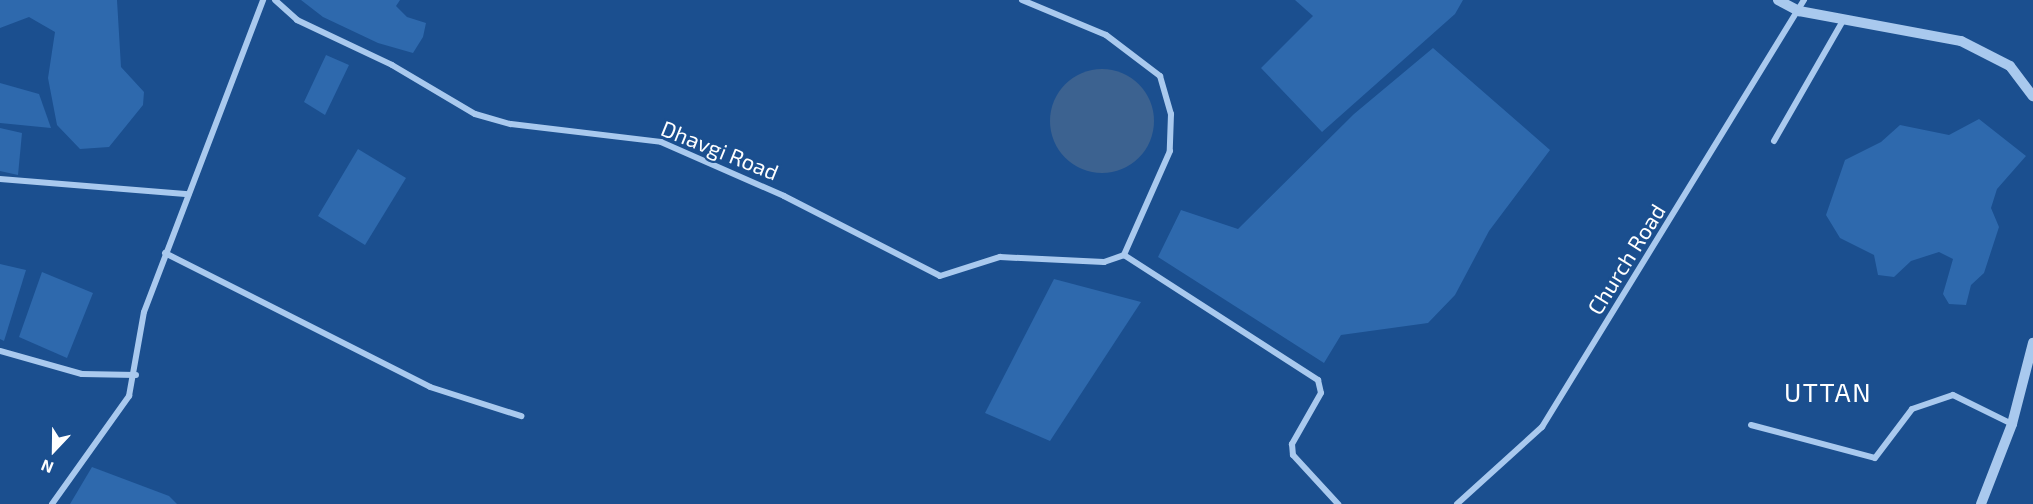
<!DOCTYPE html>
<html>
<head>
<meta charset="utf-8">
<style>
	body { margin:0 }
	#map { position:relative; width:2033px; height:504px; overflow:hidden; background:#1b4f8f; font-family:"Exo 2",sans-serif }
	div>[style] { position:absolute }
	.green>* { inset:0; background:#2e69ad }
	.water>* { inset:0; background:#3c6290 }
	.round { border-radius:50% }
	.minor>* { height:6px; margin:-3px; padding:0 3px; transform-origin:3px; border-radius:3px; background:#a9c9ee }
	.tertiary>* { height:10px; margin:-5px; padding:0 5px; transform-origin:5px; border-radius:5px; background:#a9c9ee }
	span { translate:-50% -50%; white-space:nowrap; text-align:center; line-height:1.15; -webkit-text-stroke:4.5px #1b4f8f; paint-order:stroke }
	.street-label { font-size:22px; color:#fff }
	.quarter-label { font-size:26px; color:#fff; letter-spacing:1.5px }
	.north { position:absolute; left:24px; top:420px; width:60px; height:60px; -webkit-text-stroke:4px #1b4f8f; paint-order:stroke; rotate:202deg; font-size:16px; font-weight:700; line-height:24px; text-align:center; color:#fff }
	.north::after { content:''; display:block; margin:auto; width:21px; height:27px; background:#fff; clip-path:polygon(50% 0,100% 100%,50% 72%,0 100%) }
</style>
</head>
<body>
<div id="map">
	<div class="green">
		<div style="clip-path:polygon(0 0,117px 0,121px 67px,144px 92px,143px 105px,109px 147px,80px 149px,57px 125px,48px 78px,55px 32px,29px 17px,0 28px)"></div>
		<div style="clip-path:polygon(301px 0,400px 0,396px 6px,407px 17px,426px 23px,423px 37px,413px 53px,378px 43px,323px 17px)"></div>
		<div style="clip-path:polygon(1295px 0,1463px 0,1455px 14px,1322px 132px,1261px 68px,1313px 16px)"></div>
		<div style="clip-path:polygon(1433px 48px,1550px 150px,1489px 231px,1455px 295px,1428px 323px,1341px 335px,1324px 363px,1158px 257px,1181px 210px,1238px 229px,1354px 114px)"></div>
		<div style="clip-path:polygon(326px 55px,349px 65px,325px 115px,304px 102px)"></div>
		<div style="clip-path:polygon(0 83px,39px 94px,51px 128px,0 123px)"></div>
		<div style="clip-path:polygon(1979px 119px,2026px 156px,1997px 189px,1991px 208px,1999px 227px,1984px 273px,1971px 285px,1966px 305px,1949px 304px,1943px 294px,1953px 259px,1939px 252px,1911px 261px,1894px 277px,1878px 275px,1874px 255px,1840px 238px,1826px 215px,1845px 160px,1881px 142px,1900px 125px,1949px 135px)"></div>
		<div style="clip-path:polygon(0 128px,22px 133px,18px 175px,0 171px)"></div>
		<div style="clip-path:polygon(358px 149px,406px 178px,365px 245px,318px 216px)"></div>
		<div style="clip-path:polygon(0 264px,26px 270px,4px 341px,0 339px)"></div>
		<div style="clip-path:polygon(42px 272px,93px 293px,67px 358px,19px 337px)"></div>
		<div style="clip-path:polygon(1054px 279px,1141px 302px,1050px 441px,985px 413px)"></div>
		<div style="clip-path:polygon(92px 467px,169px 496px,177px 504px,70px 504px)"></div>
	</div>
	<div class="water">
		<div class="round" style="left:1050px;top:69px;width:104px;height:104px"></div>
	</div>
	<div class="minor">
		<div style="left:275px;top:0;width:30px;rotate:42deg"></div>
		<div style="left:297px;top:20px;width:105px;rotate:25.3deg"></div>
		<div style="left:392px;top:65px;width:96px;rotate:30.6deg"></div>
		<div style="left:475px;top:114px;width:37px;rotate:16deg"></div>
		<div style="left:511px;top:124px;width:151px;rotate:6.8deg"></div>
		<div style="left:661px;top:142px;width:134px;rotate:23.7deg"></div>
		<div style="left:784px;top:196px;width:175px;rotate:27.1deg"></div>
		<div style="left:940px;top:276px;width:63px;rotate:-17.6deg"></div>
		<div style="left:1000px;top:257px;width:104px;rotate:2.8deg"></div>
		<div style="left:1104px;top:262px;width:21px;rotate:-19deg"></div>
		<div style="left:1022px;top:0;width:91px;rotate:22.6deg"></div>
		<div style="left:1106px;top:35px;width:68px;rotate:37.2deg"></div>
		<div style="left:1160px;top:76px;width:40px;rotate:74deg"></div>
		<div style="left:1171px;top:114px;width:37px;rotate:92deg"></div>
		<div style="left:1170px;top:151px;width:114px;rotate:113.9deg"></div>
		<div style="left:1774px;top:141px;width:141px;rotate:-60.2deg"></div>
		<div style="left:0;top:179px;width:189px;rotate:4.6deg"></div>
		<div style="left:165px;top:253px;width:297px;rotate:26.8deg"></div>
		<div style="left:430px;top:387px;width:96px;rotate:17.7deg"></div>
		<div style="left:1124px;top:255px;width:231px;rotate:32.8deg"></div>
		<div style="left:1318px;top:380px;width:13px;rotate:77deg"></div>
		<div style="left:1321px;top:393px;width:59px;rotate:119.6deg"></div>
		<div style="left:1292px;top:444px;width:11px;rotate:85deg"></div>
		<div style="left:1293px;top:455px;width:67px;rotate:47.4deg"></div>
		<div style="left:0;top:351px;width:85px;rotate:15.7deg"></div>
		<div style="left:82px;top:374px;width:54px;rotate:1.1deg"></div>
		<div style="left:1751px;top:425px;width:128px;rotate:14.9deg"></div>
		<div style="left:1875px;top:458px;width:61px;rotate:-52.9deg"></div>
		<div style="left:1912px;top:409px;width:43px;rotate:-18.9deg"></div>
		<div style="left:1953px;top:395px;width:66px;rotate:26.2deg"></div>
		<div style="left:52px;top:504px;width:133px;rotate:-54.5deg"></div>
		<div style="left:129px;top:396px;width:85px;rotate:-79.9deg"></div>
		<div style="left:144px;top:312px;width:334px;rotate:-69.1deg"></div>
		<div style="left:1457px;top:504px;width:115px;rotate:-42.2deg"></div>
		<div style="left:1542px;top:427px;width:501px;rotate:-58.47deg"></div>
	</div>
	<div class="tertiary">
		<div style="left:1778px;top:0;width:24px;rotate:28deg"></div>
		<div style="left:1799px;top:11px;width:165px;rotate:10.5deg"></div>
		<div style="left:1961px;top:41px;width:55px;rotate:27deg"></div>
		<div style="left:2010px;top:66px;width:38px;rotate:53deg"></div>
		<div style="left:1981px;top:504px;width:86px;rotate:-68.8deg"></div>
		<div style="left:2012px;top:424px;width:84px;rotate:-75.5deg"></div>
	</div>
	<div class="street-label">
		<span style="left:720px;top:150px;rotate:22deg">Dhavgi Road</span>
		<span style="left:1626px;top:259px;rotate:-58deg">Church Road</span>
	</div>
	<div class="quarter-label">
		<span style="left:1828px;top:392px">UTTAN</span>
	</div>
	<div class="north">N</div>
</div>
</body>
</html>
